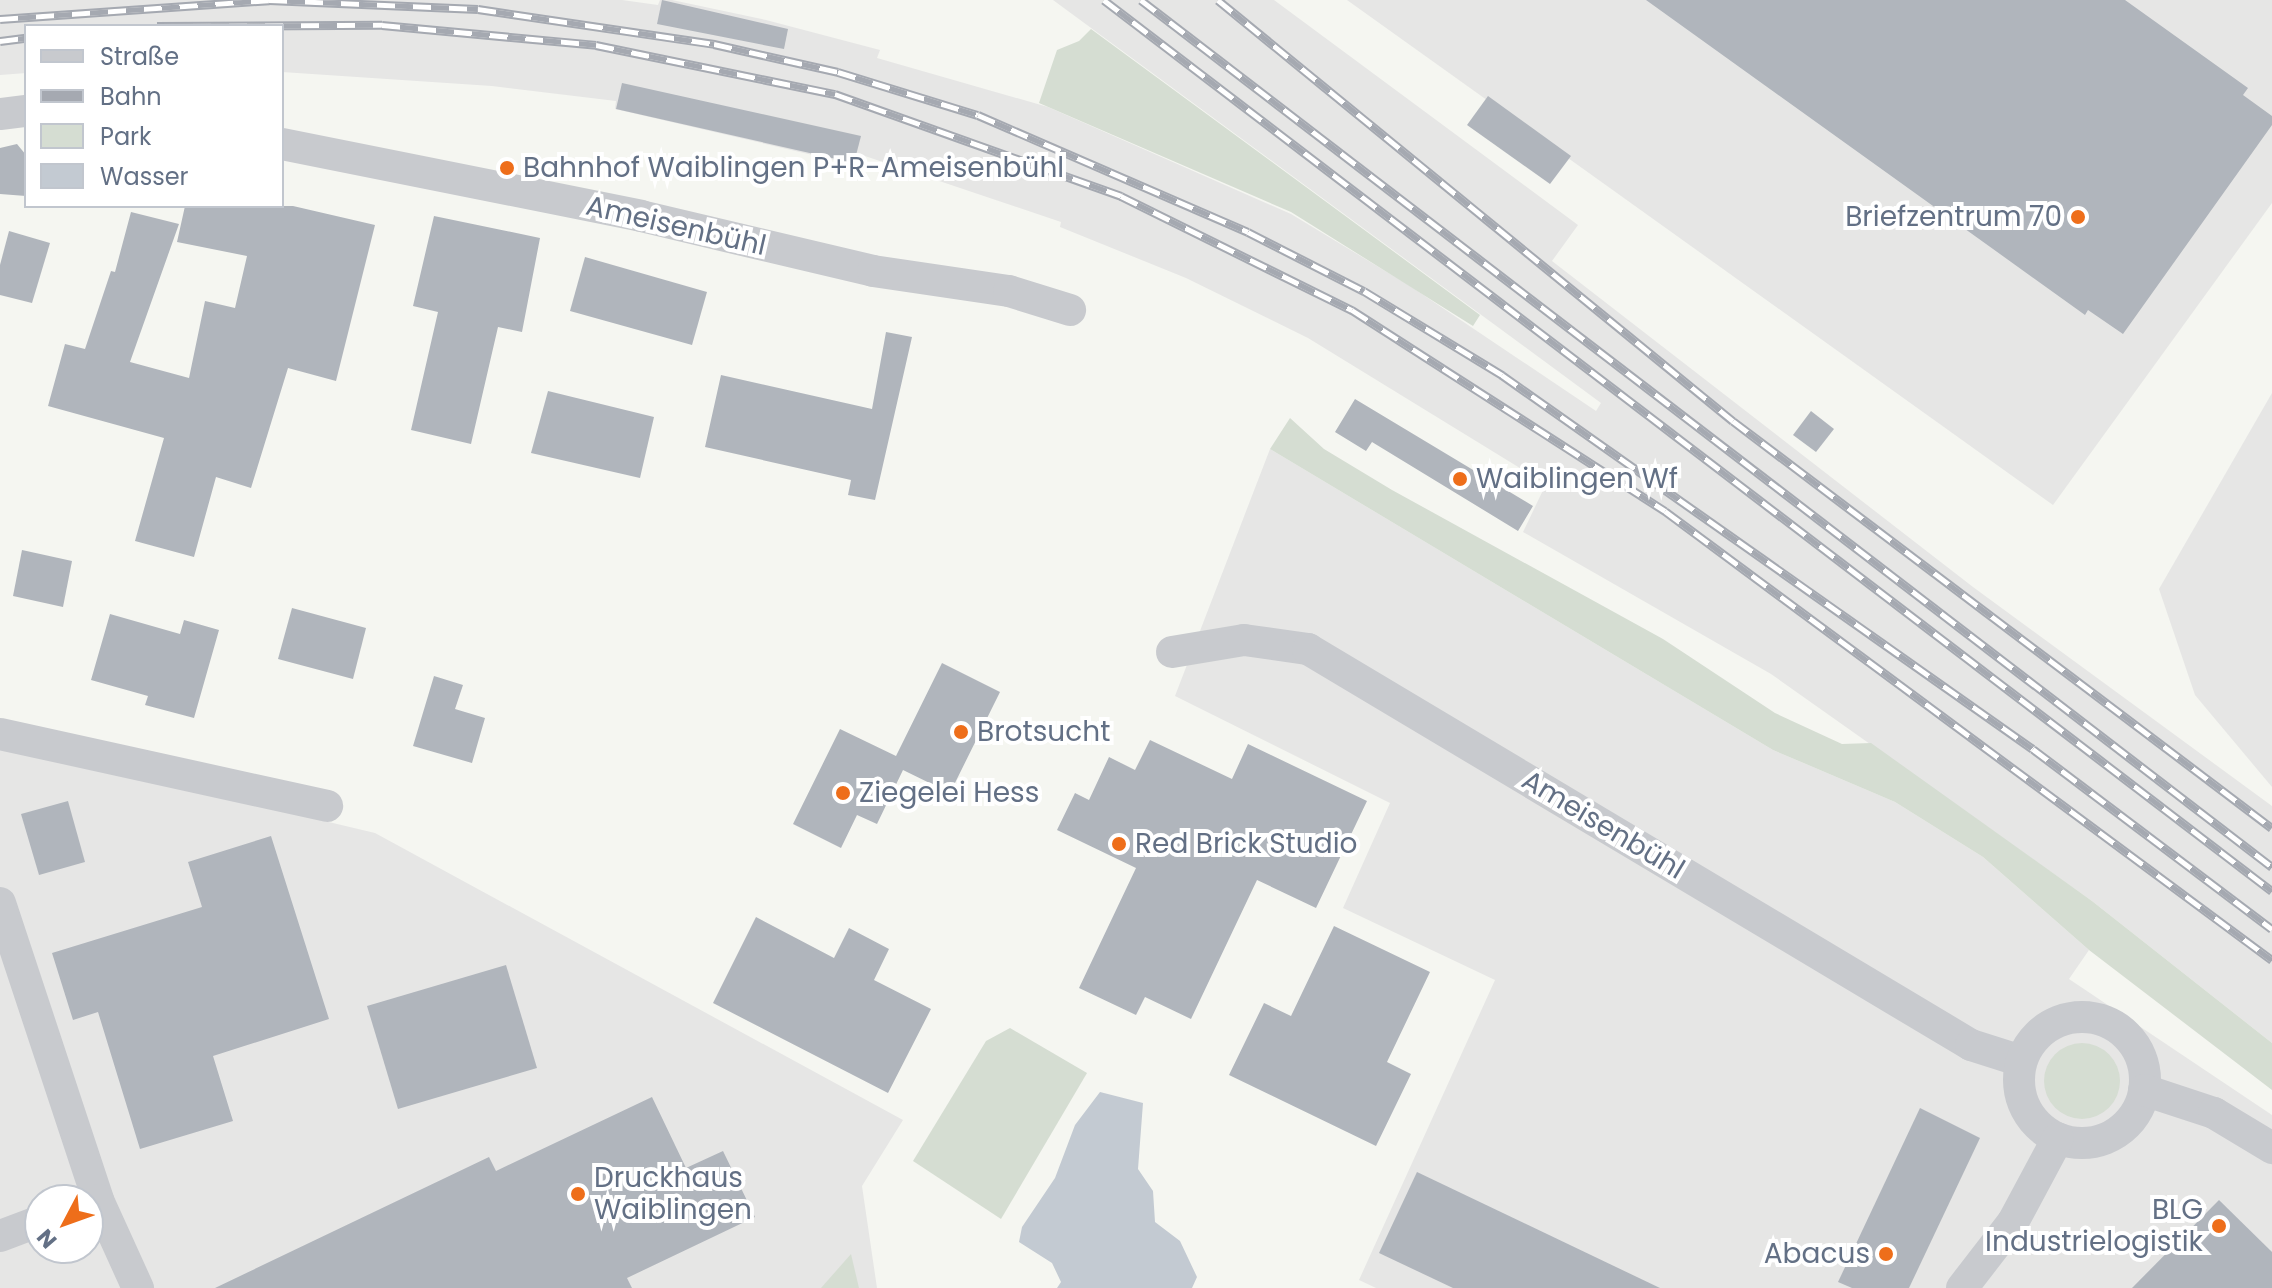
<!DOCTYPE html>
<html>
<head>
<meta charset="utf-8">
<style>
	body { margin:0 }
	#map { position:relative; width:2272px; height:1288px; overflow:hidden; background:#f5f6f1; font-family:Poppins,sans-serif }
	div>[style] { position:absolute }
	.built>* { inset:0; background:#e6e6e5 }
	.green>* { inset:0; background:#d5ddd2 }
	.round { border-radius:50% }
	.water>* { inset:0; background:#c3cad2 }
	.building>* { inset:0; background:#b0b5bc }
	.minor>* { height:32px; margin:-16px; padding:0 16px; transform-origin:16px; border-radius:16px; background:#c8cace }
	.minor>.ring { margin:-16px; padding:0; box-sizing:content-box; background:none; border:32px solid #c8cace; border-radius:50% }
	.rail>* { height:9px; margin-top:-4.5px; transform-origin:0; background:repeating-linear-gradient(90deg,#fff 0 18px,#a5a9b1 0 36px); box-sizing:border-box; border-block:2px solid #a5a9b1 }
	.dots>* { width:22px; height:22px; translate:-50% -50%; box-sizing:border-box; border:4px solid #fff; border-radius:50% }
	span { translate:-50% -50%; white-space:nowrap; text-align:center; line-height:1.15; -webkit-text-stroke:8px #fff; paint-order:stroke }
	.poi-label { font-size:28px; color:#637085 }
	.left { translate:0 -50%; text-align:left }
	.right { translate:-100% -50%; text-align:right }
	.street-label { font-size:28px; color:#637085 }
	.legend { position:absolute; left:24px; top:24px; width:260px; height:184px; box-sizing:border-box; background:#fff; border:2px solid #c1c6ce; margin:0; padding:10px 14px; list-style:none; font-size:24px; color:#637085 }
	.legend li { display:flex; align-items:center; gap:16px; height:40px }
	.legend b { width:40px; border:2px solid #c1c6ce }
	.north { position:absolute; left:24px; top:1184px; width:80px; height:80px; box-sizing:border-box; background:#fff; border:2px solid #c1c6ce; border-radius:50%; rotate:229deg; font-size:22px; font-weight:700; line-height:32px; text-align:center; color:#637085 }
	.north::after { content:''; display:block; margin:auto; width:28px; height:36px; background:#ee6e1a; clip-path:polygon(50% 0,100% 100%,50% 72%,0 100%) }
</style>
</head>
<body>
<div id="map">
	<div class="built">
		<div style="clip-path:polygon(0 0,622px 0,658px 5px,660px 0,672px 0,766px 20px,880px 50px,877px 58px,1048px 107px,1291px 214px,1410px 286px,1596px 411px,1601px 403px,1053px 0,1274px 0,1578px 225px,1552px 261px,1973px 587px,2272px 806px,2272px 1043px,2092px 901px,1771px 674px,1523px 532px,1546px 484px,1308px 338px,1186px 278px,1060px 227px,1061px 222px,859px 154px,856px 165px,615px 109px,616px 101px,492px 86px,282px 72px,282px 26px,26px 26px,26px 73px,0 75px)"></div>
		<div style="clip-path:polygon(1347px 0,2272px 0,2272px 203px,2053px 505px)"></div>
		<div style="clip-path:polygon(2272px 393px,2272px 787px,2195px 695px,2159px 589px)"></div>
		<div style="clip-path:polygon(1270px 449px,1773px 750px,1895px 802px,1983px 857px,2089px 950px,2069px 979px,2272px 1115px,2272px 1288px,1376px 1288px,1359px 1280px,1495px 980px,1343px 908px,1390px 803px,1175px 696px)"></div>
		<div style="clip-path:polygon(evenodd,0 744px,375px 833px,903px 1120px,862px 1186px,877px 1288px,0 1288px,0 744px,40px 1200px,88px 1200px,88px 1248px,40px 1248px,40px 1200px)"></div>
	</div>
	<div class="green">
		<div style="clip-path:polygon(1091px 29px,1480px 315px,1473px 326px,1291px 212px,1039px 103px,1057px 50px,1079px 41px)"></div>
		<div style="clip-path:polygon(1290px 418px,1324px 449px,1392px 490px,1663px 639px,1775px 713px,1842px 744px,1871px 743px,2092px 901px,2272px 1043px,2272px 1090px,2089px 950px,1983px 857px,1895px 802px,1773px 750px,1270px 449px)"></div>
		<div style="clip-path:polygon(1010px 1028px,1087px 1073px,1001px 1219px,913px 1161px,986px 1041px)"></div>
		<div class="round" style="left:2044px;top:1043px;width:76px;height:76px"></div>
		<div style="clip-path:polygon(851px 1254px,859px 1288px,821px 1288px)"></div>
	</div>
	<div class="water">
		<div style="clip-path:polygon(1100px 1092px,1143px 1103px,1138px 1169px,1153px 1191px,1155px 1222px,1180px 1241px,1197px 1277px,1192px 1288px,1057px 1288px,1061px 1282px,1052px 1263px,1019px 1242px,1022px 1227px,1055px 1178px,1075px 1125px)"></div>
	</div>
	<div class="building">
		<div style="clip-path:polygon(662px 0,788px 29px,784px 49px,657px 24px)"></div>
		<div style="clip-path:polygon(1646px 0,2125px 0,2248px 88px,2243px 95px,2272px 116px,2272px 125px,2123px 334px,2088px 310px,2085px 315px)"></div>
		<div style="clip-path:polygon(622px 83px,861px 136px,854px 163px,616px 109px)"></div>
		<div style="clip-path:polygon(1488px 96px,1571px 156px,1550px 184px,1467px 125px)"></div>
		<div style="clip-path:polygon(17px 144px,26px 155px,26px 196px,0 194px,0 148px)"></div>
		<div style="clip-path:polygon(185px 206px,293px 206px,375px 225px,336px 381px,288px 368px,251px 488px,216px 477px,194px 557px,135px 541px,164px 438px,48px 406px,65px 344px,85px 349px,111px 271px,115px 272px,131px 212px,179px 224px,130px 362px,189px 378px,205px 301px,235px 308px,247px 256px,177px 242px)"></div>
		<div style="clip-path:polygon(434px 216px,540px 238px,522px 332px,498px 327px,471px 444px,411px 430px,438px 312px,413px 306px)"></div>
		<div style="clip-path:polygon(9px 231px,50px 243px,32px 303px,0 295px,0 265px)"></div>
		<div style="clip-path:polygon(585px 257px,707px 292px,692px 345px,570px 311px)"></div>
		<div style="clip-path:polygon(886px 332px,912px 337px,875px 500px,848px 495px,851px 480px,705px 447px,721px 375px,872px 409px)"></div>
		<div style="clip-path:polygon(548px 391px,654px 417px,640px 478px,531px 453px)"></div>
		<div style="clip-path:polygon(1355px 399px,1533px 506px,1518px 531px,1372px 442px,1366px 451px,1335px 432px)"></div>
		<div style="clip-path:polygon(1811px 411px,1834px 429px,1816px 452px,1793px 435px)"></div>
		<div style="clip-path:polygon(22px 550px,72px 561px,63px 607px,13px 596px)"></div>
		<div style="clip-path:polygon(292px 608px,366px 628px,353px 679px,278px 659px)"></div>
		<div style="clip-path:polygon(110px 614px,180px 634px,184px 620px,219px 630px,194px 718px,145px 705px,148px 696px,91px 680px)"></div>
		<div style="clip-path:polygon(942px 663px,1000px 692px,950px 793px,903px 770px,877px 824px,857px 815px,841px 848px,793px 824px,840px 729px,896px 756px)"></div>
		<div style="clip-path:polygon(434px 676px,463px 685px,455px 709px,485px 718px,472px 763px,413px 746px)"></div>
		<div style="clip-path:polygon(1150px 740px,1232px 779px,1248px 744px,1367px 801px,1316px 908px,1257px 880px,1191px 1019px,1145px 997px,1136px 1015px,1079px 988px,1136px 868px,1057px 830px,1075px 793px,1089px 800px,1109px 757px,1135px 770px)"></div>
		<div style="clip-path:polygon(68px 801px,85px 862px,39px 875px,21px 814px)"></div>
		<div style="clip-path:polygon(271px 836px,329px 1019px,213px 1056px,233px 1121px,140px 1149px,98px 1012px,73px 1020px,52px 953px,202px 907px,188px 862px)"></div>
		<div style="clip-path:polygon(756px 917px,834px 958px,849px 928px,889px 949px,874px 980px,931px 1009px,888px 1093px,713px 1003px)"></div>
		<div style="clip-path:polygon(1334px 926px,1430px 972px,1387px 1062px,1411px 1074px,1376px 1146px,1229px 1075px,1264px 1003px,1291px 1016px)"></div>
		<div style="clip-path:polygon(506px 965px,537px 1068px,398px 1109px,367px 1006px)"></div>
		<div style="clip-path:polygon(652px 1097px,686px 1168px,723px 1151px,755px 1217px,627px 1278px,632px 1288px,215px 1288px,489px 1157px,496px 1171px)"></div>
		<div style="clip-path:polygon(1920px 1108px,1980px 1138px,1909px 1288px,1852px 1288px,1838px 1282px)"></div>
		<div style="clip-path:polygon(1417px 1172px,1660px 1288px,1453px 1288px,1379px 1253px)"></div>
		<div style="clip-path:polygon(2219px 1200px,2272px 1252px,2272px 1288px,2132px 1288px)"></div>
	</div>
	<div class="minor">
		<div style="left:0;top:114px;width:26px;rotate:-7deg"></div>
		<div style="left:282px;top:144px;width:366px;rotate:11.3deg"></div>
		<div style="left:641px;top:216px;width:238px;rotate:13.3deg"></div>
		<div style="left:873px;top:271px;width:137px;rotate:8.4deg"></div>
		<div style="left:1009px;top:291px;width:64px;rotate:17.3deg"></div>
		<div style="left:1172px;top:652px;width:73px;rotate:-9.5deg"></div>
		<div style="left:1244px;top:640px;width:65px;rotate:8deg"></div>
		<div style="left:1308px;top:649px;width:772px;rotate:30.85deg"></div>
		<div style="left:1971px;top:1045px;width:52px;rotate:17.7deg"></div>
		<div style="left:0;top:734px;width:335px;rotate:12.4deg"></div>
		<div style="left:0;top:903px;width:313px;rotate:71.7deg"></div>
		<div style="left:98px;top:1200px;width:97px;rotate:65.6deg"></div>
		<div class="ring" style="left:2019px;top:1017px;width:94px;height:94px"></div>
		<div style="left:2144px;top:1090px;width:74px;rotate:18.2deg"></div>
		<div style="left:2214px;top:1113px;width:68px;rotate:31.1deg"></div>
		<div style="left:0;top:1236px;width:43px;rotate:-20.6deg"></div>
		<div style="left:1962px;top:1288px;width:83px;rotate:-52.3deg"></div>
		<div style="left:2013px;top:1222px;width:95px;rotate:-61.8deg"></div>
	</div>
	<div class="rail">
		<div style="left:1104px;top:0;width:1469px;rotate:37.34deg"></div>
		<div style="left:1141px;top:0;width:1425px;rotate:37.47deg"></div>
		<div style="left:1218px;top:0;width:665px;rotate:39.27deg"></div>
		<div style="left:1733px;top:421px;width:675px;rotate:37.06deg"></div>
		<div style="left:0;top:19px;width:270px;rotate:-4deg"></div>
		<div style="left:269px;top:0;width:209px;rotate:2.5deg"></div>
		<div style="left:478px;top:9px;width:239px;rotate:8.4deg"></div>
		<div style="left:714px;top:44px;width:127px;rotate:12.7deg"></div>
		<div style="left:838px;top:72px;width:146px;rotate:17.1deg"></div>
		<div style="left:978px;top:115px;width:294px;rotate:23.4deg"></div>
		<div style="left:1248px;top:232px;width:130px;rotate:27deg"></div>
		<div style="left:1364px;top:291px;width:162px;rotate:31.3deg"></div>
		<div style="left:1502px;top:375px;width:649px;rotate:35.16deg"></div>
		<div style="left:2033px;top:749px;width:299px;rotate:37deg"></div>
		<div style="left:157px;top:26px;width:225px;rotate:-0.3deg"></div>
		<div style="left:382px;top:25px;width:215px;rotate:5.3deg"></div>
		<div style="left:596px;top:45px;width:244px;rotate:11.6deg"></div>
		<div style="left:835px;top:94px;width:304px;rotate:19.6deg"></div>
		<div style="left:1121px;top:196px;width:258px;rotate:26.3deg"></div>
		<div style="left:1352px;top:310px;width:372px;rotate:32.7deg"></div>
		<div style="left:1665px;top:511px;width:755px;rotate:36.49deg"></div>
		<div style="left:0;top:41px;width:26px;rotate:-7deg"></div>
	</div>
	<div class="dots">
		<div style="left:507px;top:168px;background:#ee6e1a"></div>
		<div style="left:2078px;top:217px;background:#ee6e1a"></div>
		<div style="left:1460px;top:479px;background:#ee6e1a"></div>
		<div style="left:961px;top:732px;background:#ee6e1a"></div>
		<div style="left:843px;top:793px;background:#ee6e1a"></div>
		<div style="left:1119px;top:844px;background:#ee6e1a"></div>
		<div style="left:578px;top:1194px;background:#ee6e1a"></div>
		<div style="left:2219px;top:1226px;background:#ee6e1a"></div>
		<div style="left:1886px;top:1254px;background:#ee6e1a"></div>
	</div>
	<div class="poi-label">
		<span class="left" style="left:523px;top:168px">Bahnhof Waiblingen P+R-Ameisenbühl</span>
		<span class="right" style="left:2062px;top:217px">Briefzentrum 70</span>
		<span class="left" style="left:1476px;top:479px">Waiblingen Wf</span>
		<span class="left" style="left:977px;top:732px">Brotsucht</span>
		<span class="left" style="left:859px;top:793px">Ziegelei Hess</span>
		<span class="left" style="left:1135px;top:844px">Red Brick Studio</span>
		<span class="left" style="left:594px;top:1194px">Druckhaus<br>Waiblingen</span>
		<span class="right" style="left:2203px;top:1226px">BLG<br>Industrielogistik</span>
		<span class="right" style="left:1870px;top:1254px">Abacus</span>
	</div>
	<div class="street-label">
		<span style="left:676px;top:226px;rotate:13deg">Ameisenbühl</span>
		<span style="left:1603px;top:825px;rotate:31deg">Ameisenbühl</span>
	</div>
	<ul class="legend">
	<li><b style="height:10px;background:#c8cace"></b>Straße</li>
	<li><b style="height:10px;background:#a5a9b1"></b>Bahn</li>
	<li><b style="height:22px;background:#d5ddd2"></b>Park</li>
	<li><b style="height:22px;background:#c3cad2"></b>Wasser</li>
	</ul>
	<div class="north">N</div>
</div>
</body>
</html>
